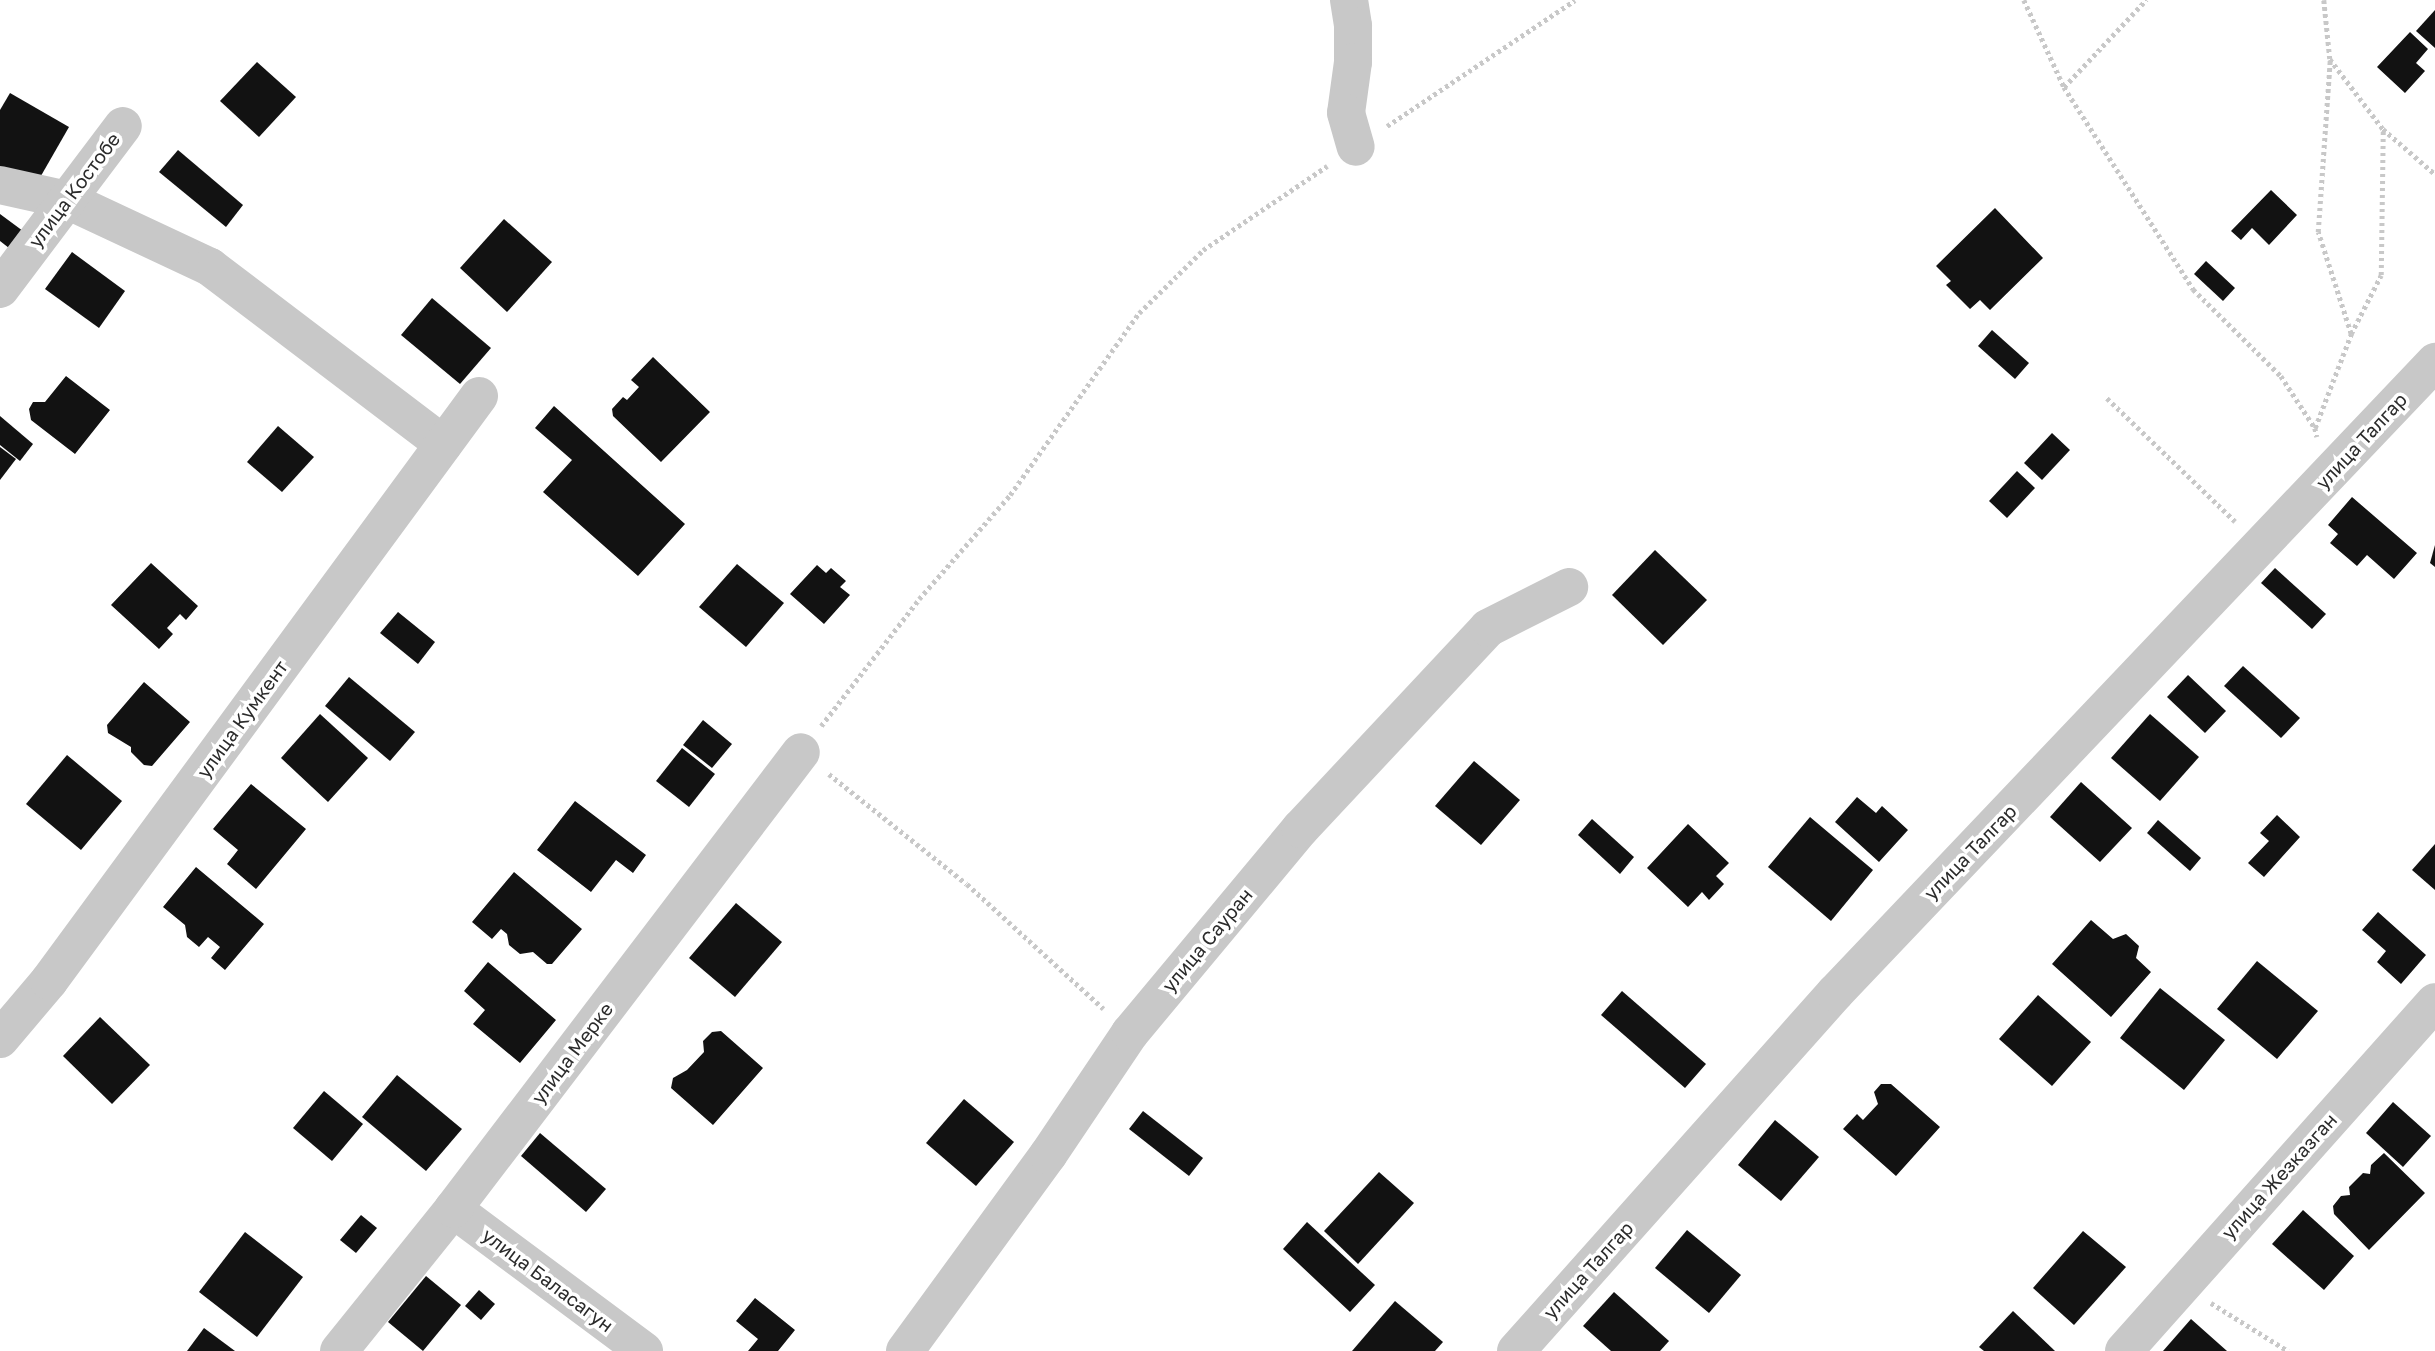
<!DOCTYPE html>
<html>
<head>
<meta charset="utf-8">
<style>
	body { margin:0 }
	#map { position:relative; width:2435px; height:1351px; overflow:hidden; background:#fff; font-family:"Golos Text",sans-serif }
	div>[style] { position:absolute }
	.building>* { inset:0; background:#121212 }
	.path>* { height:4.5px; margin-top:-2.25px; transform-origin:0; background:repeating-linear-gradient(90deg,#c8c8c8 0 3.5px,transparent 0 7px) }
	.minor>* { height:38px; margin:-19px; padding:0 19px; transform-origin:19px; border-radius:19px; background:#c8c8c8 }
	span { translate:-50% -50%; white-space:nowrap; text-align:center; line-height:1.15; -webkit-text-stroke:7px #fff; paint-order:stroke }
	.street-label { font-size:19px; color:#2b2b2b }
</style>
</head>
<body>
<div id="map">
	<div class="building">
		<div style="clip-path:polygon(2435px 10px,2435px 48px,2416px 31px)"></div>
		<div style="clip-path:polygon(2410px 32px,2428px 49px,2416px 63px,2425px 71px,2405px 93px,2377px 67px)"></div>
		<div style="clip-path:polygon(257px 62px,296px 97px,259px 137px,220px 101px)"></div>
		<div style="clip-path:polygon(10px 93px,69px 127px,34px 188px,0 168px,0 110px)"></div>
		<div style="clip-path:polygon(178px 150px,243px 205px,226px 227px,159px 172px)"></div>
		<div style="clip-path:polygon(2271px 190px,2297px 215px,2269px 245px,2252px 228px,2241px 240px,2231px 231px)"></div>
		<div style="clip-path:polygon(1995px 208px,2043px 258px,1990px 310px,1980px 300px,1970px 309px,1946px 285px,1951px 281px,1936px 266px)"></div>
		<div style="clip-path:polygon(0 214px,23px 231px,9px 248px,0 241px)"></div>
		<div style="clip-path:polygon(504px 219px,552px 262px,507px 312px,460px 268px)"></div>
		<div style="clip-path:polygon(72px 252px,125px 291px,99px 328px,45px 289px)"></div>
		<div style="clip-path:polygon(2206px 261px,2235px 288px,2223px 301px,2194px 274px)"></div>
		<div style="clip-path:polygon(432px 298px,491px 348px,460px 384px,401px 335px)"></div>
		<div style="clip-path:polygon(1992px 330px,2029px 363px,2015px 379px,1978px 346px)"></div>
		<div style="clip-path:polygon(653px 357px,710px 412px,661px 462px,613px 416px,612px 409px,623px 397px,627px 400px,639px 387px,631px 380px)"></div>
		<div style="clip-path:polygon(66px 376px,110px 410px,75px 454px,31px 420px,29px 409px,33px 402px,45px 402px)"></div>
		<div style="clip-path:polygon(554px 406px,685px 524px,638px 576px,543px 492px,572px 460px,535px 428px)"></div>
		<div style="clip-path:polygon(0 416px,33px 444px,20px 461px,0 445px)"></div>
		<div style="clip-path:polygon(278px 426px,314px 457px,282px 492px,247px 462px)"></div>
		<div style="clip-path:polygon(2052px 433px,2070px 450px,2042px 480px,2024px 463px)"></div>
		<div style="clip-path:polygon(0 447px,16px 459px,0 480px)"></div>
		<div style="clip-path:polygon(2017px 471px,2035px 488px,2007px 518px,1989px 501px)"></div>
		<div style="clip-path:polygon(2352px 497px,2417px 553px,2394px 579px,2367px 555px,2357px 566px,2330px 543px,2338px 534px,2328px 525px)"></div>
		<div style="clip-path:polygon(2435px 545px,2435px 567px,2430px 563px)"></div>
		<div style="clip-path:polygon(1655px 550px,1707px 600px,1663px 645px,1612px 595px)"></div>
		<div style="clip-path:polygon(151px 563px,198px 606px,186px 620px,180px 614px,167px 628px,173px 634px,159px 649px,111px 605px)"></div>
		<div style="clip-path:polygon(737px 564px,784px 603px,746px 647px,699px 607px)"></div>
		<div style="clip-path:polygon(817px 565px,826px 573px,831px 568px,846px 581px,840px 587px,850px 595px,824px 624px,790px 594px)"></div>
		<div style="clip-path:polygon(2275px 568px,2326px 614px,2312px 629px,2261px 583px)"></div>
		<div style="clip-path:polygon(398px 612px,435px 642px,418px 664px,380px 633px)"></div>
		<div style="clip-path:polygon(2243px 666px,2300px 718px,2281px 738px,2224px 686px)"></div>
		<div style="clip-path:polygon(2188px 675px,2226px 711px,2205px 733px,2167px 697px)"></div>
		<div style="clip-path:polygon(349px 677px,415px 732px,390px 761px,325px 706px)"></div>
		<div style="clip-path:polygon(144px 682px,190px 722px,152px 766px,144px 765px,131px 752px,131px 747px,108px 733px,107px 725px)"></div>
		<div style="clip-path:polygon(320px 714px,368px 758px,328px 802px,281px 758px)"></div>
		<div style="clip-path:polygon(2150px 714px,2199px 757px,2160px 801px,2111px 758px)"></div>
		<div style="clip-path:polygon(703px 720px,732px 744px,712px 768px,683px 745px)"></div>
		<div style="clip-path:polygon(682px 748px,715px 774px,689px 807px,656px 781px)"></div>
		<div style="clip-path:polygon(67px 755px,122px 801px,81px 850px,26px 804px)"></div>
		<div style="clip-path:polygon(1474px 761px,1520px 800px,1481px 845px,1435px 806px)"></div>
		<div style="clip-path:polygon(2081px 782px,2132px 828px,2100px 862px,2050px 817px)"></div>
		<div style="clip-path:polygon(251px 784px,306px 829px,256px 889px,227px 864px,238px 850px,213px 829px)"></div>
		<div style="clip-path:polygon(1857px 797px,1876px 813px,1882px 806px,1908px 830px,1879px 862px,1835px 822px)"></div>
		<div style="clip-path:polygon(575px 801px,646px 855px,633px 873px,616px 860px,591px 892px,537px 850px)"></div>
		<div style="clip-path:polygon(2277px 815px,2300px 837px,2264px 877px,2248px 863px,2269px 841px,2260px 833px)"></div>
		<div style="clip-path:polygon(1810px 817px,1873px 870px,1831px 921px,1768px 867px)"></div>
		<div style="clip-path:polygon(1592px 819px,1634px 857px,1620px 874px,1578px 835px)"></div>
		<div style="clip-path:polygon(2158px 820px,2201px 858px,2190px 871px,2147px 833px)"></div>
		<div style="clip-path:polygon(1688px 824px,1729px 863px,1716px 876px,1724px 884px,1709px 900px,1702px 892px,1688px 907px,1647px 868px)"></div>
		<div style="clip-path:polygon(2435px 844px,2435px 890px,2412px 870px)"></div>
		<div style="clip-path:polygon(196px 867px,264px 924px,225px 970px,211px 958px,220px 947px,208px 937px,199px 947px,187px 937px,185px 925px,163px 907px)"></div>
		<div style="clip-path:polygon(514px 872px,582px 929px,552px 964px,547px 964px,533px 952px,520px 954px,509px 945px,507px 934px,501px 929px,492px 939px,472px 922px)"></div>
		<div style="clip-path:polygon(736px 903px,782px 942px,735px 997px,689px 958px)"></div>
		<div style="clip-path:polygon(2378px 912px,2426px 955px,2401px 984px,2377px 962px,2386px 951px,2362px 930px)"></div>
		<div style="clip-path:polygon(2091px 920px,2113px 939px,2126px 934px,2139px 946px,2136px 958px,2151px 972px,2111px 1017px,2052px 964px)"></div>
		<div style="clip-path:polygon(2257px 961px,2318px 1011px,2277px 1059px,2217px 1009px)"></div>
		<div style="clip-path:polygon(488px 962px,556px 1020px,520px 1063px,473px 1024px,485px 1010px,464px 991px)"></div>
		<div style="clip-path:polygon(2160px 988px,2225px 1040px,2184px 1090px,2120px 1038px)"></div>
		<div style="clip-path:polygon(1622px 991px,1706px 1064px,1685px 1088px,1601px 1015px)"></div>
		<div style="clip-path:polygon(2038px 995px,2091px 1042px,2052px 1086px,1999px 1039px)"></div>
		<div style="clip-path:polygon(100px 1017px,150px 1065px,112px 1104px,63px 1056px)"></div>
		<div style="clip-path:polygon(721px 1031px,763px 1068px,713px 1125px,671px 1088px,673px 1078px,687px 1070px,704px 1052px,703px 1041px,712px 1032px)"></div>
		<div style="clip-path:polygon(397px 1075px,462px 1129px,426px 1171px,362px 1117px)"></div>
		<div style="clip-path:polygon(1881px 1084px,1891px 1084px,1940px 1127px,1896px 1176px,1843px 1129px,1857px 1114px,1863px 1120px,1878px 1104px,1874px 1092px)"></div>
		<div style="clip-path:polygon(324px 1091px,363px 1124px,332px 1161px,293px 1128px)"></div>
		<div style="clip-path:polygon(964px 1099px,1014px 1142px,976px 1186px,926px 1143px)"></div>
		<div style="clip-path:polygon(2393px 1102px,2431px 1136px,2403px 1167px,2366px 1133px)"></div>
		<div style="clip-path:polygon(1143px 1111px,1203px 1158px,1189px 1176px,1129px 1129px)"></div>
		<div style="clip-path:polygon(1775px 1120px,1819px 1157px,1781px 1201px,1738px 1165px)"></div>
		<div style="clip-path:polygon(540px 1133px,606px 1189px,586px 1212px,521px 1156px)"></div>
		<div style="clip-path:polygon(2384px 1153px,2425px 1193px,2369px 1250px,2334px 1214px,2333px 1206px,2341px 1196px,2350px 1195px,2349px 1187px,2363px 1173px,2370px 1174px,2371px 1165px)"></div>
		<div style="clip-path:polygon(1379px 1172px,1414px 1203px,1358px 1264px,1324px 1231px)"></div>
		<div style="clip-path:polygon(2303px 1210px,2354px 1256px,2324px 1290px,2272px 1244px)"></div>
		<div style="clip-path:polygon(361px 1215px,377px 1228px,356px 1253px,340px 1240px)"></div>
		<div style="clip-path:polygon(1307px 1222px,1375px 1285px,1350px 1312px,1283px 1249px)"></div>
		<div style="clip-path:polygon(1687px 1230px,1741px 1275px,1709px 1313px,1655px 1268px)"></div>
		<div style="clip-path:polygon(2083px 1231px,2126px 1267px,2074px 1325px,2033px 1288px)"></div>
		<div style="clip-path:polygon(245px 1232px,303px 1277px,257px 1337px,199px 1292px)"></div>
		<div style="clip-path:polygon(426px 1276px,461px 1305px,423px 1351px,388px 1322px)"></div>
		<div style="clip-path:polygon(479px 1290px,495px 1304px,481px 1320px,465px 1306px)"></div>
		<div style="clip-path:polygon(1614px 1292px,1669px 1341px,1660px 1351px,1611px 1351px,1583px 1326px)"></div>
		<div style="clip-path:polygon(755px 1298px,795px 1330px,778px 1351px,748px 1351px,758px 1339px,736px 1321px)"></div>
		<div style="clip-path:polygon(1395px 1301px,1443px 1342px,1435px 1351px,1352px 1351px)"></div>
		<div style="clip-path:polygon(2013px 1311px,2055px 1351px,1984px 1351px,1979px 1347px)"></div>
		<div style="clip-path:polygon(2191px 1319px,2227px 1351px,2163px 1351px)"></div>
		<div style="clip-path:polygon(204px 1328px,235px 1351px,187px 1351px)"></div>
	</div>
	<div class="path">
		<div style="left:2024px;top:0;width:96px;rotate:65.3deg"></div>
		<div style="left:2064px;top:87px;width:240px;rotate:57.4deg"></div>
		<div style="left:2193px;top:289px;width:124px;rotate:44.7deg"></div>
		<div style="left:2281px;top:376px;width:62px;rotate:56.8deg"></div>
		<div style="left:2315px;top:428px;width:9px;rotate:77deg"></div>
		<div style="left:2324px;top:0;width:59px;rotate:84.2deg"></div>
		<div style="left:2330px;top:59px;width:88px;rotate:52.9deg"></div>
		<div style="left:2383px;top:129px;width:69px;rotate:40.9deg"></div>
		<div style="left:2064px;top:87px;width:120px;rotate:-46.7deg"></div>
		<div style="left:1387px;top:126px;width:226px;rotate:-33.8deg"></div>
		<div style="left:2351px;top:334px;width:66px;rotate:-63deg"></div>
		<div style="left:2381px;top:275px;width:145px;rotate:-89.2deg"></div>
		<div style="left:2107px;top:398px;width:178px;rotate:43.9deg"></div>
		<div style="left:2315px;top:428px;width:101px;rotate:-69deg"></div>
		<div style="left:2351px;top:334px;width:107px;rotate:-107.9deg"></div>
		<div style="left:2318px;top:232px;width:173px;rotate:-86deg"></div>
		<div style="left:821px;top:726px;width:160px;rotate:-52.3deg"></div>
		<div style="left:919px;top:599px;width:138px;rotate:-48.8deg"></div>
		<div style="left:1010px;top:495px;width:223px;rotate:-54.7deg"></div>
		<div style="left:1139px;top:313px;width:90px;rotate:-44.5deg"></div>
		<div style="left:1203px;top:250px;width:150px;rotate:-34.1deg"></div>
		<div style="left:829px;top:774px;width:176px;rotate:38.6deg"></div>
		<div style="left:967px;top:884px;width:185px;rotate:42.4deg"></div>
		<div style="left:2211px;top:1303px;width:91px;rotate:31.9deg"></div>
	</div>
	<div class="minor">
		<div style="left:1349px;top:0;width:26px;rotate:81deg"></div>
		<div style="left:1353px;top:26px;width:36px;rotate:90deg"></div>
		<div style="left:1353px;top:62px;width:51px;rotate:97.8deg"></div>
		<div style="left:1346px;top:113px;width:35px;rotate:74deg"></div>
		<div style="left:0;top:185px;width:69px;rotate:12.6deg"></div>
		<div style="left:67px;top:200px;width:158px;rotate:25.1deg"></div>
		<div style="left:210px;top:267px;width:293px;rotate:37.2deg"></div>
		<div style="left:0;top:289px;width:204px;rotate:-53deg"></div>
		<div style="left:0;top:1039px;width:76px;rotate:-49.8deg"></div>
		<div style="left:49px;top:981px;width:726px;rotate:-53.68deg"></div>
		<div style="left:453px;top:1209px;width:238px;rotate:36.6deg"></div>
		<div style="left:339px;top:1351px;width:182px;rotate:-51.2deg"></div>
		<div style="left:453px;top:1209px;width:574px;rotate:-52.71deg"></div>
		<div style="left:905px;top:1351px;width:243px;rotate:-53.9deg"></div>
		<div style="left:1048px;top:1155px;width:147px;rotate:-56.1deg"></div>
		<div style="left:1130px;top:1033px;width:266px;rotate:-50.2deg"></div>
		<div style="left:1300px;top:829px;width:275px;rotate:-46.9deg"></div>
		<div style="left:1488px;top:628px;width:91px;rotate:-26.8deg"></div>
		<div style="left:1516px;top:1351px;width:480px;rotate:-48.3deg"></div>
		<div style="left:1835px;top:993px;width:871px;rotate:-46.44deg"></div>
		<div style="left:2124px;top:1351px;width:467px;rotate:-48.3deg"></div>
	</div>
	<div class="street-label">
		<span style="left:74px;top:190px;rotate:-53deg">улица Костобе</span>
		<span style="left:2361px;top:441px;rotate:-47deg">улица Талгар</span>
		<span style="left:242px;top:719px;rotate:-54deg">улица Кумкент</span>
		<span style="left:1970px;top:852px;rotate:-46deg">улица Талгар</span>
		<span style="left:1207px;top:940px;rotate:-50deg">улица Сауран</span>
		<span style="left:572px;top:1053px;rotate:-53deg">улица Мерке</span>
		<span style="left:2279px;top:1176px;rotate:-48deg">улица Жезказган</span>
		<span style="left:1588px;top:1270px;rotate:-48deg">улица Талгар</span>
		<span style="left:548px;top:1280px;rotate:37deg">улица Баласагун</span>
	</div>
</div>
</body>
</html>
